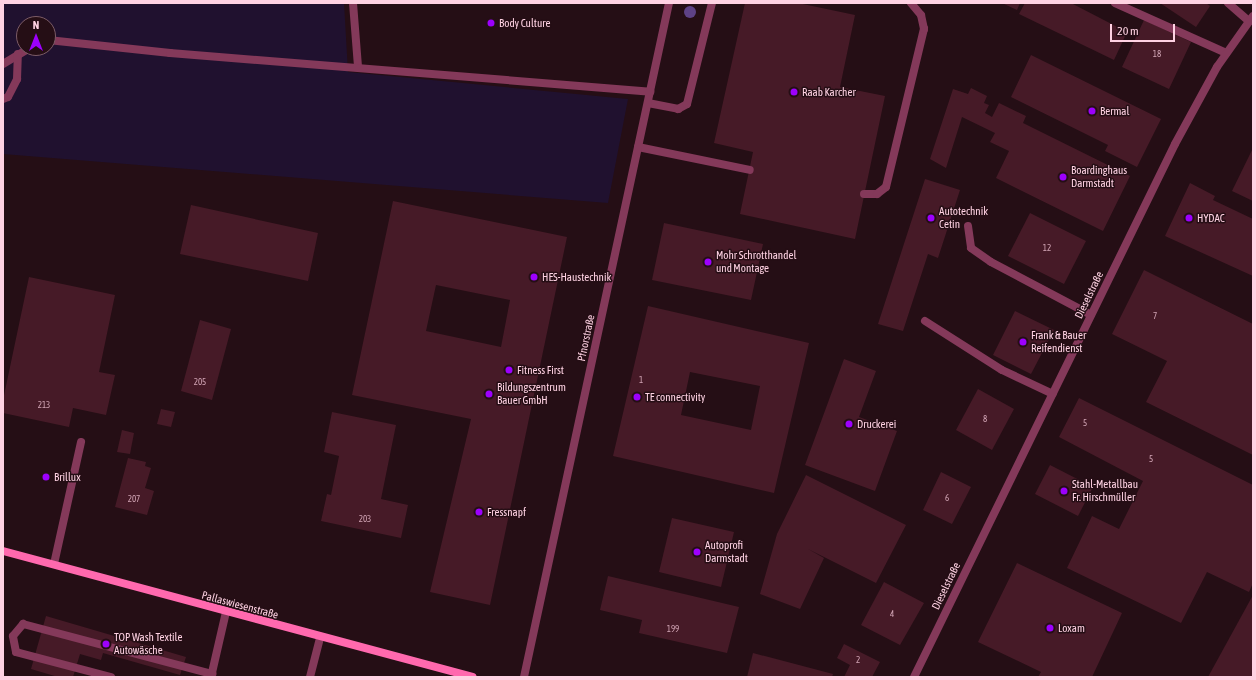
<!DOCTYPE html>
<html>
<head>
<meta charset="utf-8">
<style>
	body { margin:0 }
	#map { position:relative; width:1256px; height:680px; overflow:hidden; background:#250e15; font-family:"Asap Condensed",sans-serif }
	div>[style] { position:absolute }
	.green>* { inset:0; background:#20112f }
	.building>* { inset:0; background:#461a27 }
	.service>* { height:8px; margin:-4px; padding:0 4px; transform-origin:4px; border-radius:4px; background:#84395a }
	.minor>* { height:8px; margin:-4px; padding:0 4px; transform-origin:4px; border-radius:4px; background:#84395a }
	.tertiary>* { height:8px; margin:-4px; padding:0 4px; transform-origin:4px; border-radius:4px; background:#84395a }
	.secondary>* { height:8px; margin:-4px; padding:0 4px; transform-origin:4px; border-radius:4px; background:#ff69ae }
	.trees>* { width:12px; height:12px; margin:-6px; border-radius:50%; background:#5e4286 }
	.dots>* { width:11px; height:11px; translate:-50% -50%; box-sizing:border-box; border:2px solid #250e15; border-radius:50% }
	span { translate:-50% -50%; white-space:nowrap; text-align:center; line-height:1.15; -webkit-text-stroke:3px #250e15; paint-order:stroke }
	.number-label { font-size:9px; color:#d1a4b4 }
	.number-label span { -webkit-text-stroke-width:0 }
	.poi-label { font-size:11px; color:#ffd2e3 }
	.left { translate:0 -50%; text-align:left }
	.street-label { font-size:11px; color:#ffd2e3 }
	.frame { position:absolute; inset:0; border:4px solid #ffd2e3; pointer-events:none }
	.north { position:absolute; left:16px; top:16px; width:40px; height:40px; box-sizing:border-box; background:#250e15; border:1px solid #7c5c67; border-radius:50%; rotate:0deg; font-size:11px; font-weight:700; line-height:16px; text-align:center; color:#ffd2e3 }
	.north::after { content:''; display:block; margin:auto; width:14px; height:18px; background:#9d00fd; clip-path:polygon(50% 0,100% 100%,50% 72%,0 100%) }
	.scale { position:absolute; left:1110px; top:24px; width:65px; height:18px; box-sizing:border-box; border:2px solid #ffd2e3; border-top:0; padding-left:5px; font-size:12px; line-height:14px; white-space:nowrap; color:#ffd2e3; -webkit-text-stroke:3px #250e15; paint-order:stroke }
</style>
</head>
<body>
<div id="map">
	<div class="green">
		<div style="clip-path:polygon(evenodd,3px 3px,344px 3px,348px 72px,628px 99px,608px 203px,3px 154px,3px 3px,24px 24px,48px 24px,48px 48px,24px 48px,24px 24px)"></div>
	</div>
	<div class="building">
		<div style="clip-path:polygon(745px 3px,798px 3px,855px 15px,840px 87px,885px 96px,855px 239px,740px 214px,753px 152px,714px 143px)"></div>
		<div style="clip-path:polygon(1002px 3px,1020px 3px,1017px 10px)"></div>
		<div style="clip-path:polygon(1025px 3px,1071px 3px,1127px 32px,1114px 60px,1019px 14px)"></div>
		<div style="clip-path:polygon(1160px 3px,1206px 3px,1210px 6px,1196px 27px)"></div>
		<div style="clip-path:polygon(1144px 20px,1191px 42px,1169px 89px,1122px 67px)"></div>
		<div style="clip-path:polygon(1031px 55px,1161px 119px,1137px 167px,1105px 151px,1108px 145px,1011px 97px)"></div>
		<div style="clip-path:polygon(971px 88px,987px 96px,984px 103px,989px 105px,985px 113px,992px 117px,999px 103px,1026px 116px,1023px 123px,1130px 176px,1103px 231px,996px 178px,1009px 151px,990px 142px,995px 133px,962px 117px,946px 168px,930px 159px,953px 89px,968px 94px)"></div>
		<div style="clip-path:polygon(1253px 148px,1253px 201px,1232px 191px)"></div>
		<div style="clip-path:polygon(925px 179px,960px 190px,938px 258px,928px 254px,903px 331px,878px 324px)"></div>
		<div style="clip-path:polygon(1190px 183px,1215px 196px,1213px 200px,1253px 219px,1253px 276px,1165px 236px)"></div>
		<div style="clip-path:polygon(evenodd,393px 201px,567px 237px,490px 605px,430px 592px,471px 419px,352px 395px,393px 201px,436px 285px,510px 300px,501px 347px,426px 331px,436px 285px)"></div>
		<div style="clip-path:polygon(191px 205px,318px 233px,308px 281px,180px 254px)"></div>
		<div style="clip-path:polygon(1030px 213px,1086px 241px,1064px 284px,1008px 256px)"></div>
		<div style="clip-path:polygon(664px 223px,763px 244px,751px 300px,652px 280px)"></div>
		<div style="clip-path:polygon(1144px 270px,1253px 324px,1253px 455px,1146px 402px,1167px 361px,1112px 334px)"></div>
		<div style="clip-path:polygon(29px 277px,115px 295px,99px 372px,115px 375px,106px 415px,73px 408px,69px 427px,3px 413px,3px 400px)"></div>
		<div style="clip-path:polygon(evenodd,648px 306px,809px 343px,774px 493px,613px 456px,648px 306px,690px 372px,760px 386px,751px 430px,681px 415px,690px 372px)"></div>
		<div style="clip-path:polygon(1015px 311px,1054px 330px,1031px 374px,993px 355px)"></div>
		<div style="clip-path:polygon(200px 320px,231px 329px,212px 400px,181px 391px)"></div>
		<div style="clip-path:polygon(844px 359px,876px 371px,859px 417px,897px 431px,875px 491px,805px 465px)"></div>
		<div style="clip-path:polygon(978px 389px,1014px 409px,992px 450px,956px 430px)"></div>
		<div style="clip-path:polygon(1079px 398px,1253px 485px,1253px 583px,1249px 592px,1207px 572px,1181px 623px,1067px 568px,1092px 516px,1119px 529px,1143px 481px,1059px 437px)"></div>
		<div style="clip-path:polygon(161px 409px,175px 412px,171px 427px,157px 424px)"></div>
		<div style="clip-path:polygon(332px 412px,396px 425px,381px 499px,408px 505px,401px 538px,321px 521px,327px 494px,331px 495px,339px 456px,324px 452px)"></div>
		<div style="clip-path:polygon(122px 430px,134px 433px,130px 454px,117px 452px)"></div>
		<div style="clip-path:polygon(128px 458px,146px 462px,145px 466px,151px 468px,145px 488px,154px 491px,147px 515px,115px 507px)"></div>
		<div style="clip-path:polygon(1050px 465px,1093px 487px,1078px 516px,1035px 494px)"></div>
		<div style="clip-path:polygon(941px 472px,971px 487px,952px 524px,923px 510px)"></div>
		<div style="clip-path:polygon(806px 475px,906px 525px,876px 583px,808px 549px,824px 558px,800px 609px,760px 594px,777px 534px)"></div>
		<div style="clip-path:polygon(672px 518px,734px 532px,721px 587px,659px 572px)"></div>
		<div style="clip-path:polygon(1017px 563px,1122px 613px,1092px 677px,1038px 677px,1041px 672px,978px 642px)"></div>
		<div style="clip-path:polygon(608px 576px,739px 607px,727px 653px,639px 633px,642px 620px,600px 610px)"></div>
		<div style="clip-path:polygon(884px 582px,924px 603px,900px 645px,861px 625px)"></div>
		<div style="clip-path:polygon(1253px 595px,1253px 677px,1208px 677px)"></div>
		<div style="clip-path:polygon(46px 616px,186px 657px,180px 675px,103px 653px,101px 660px,80px 654px,73px 677px,58px 677px,31px 669px)"></div>
		<div style="clip-path:polygon(844px 644px,880px 662px,872px 677px,844px 677px,850px 665px,837px 658px)"></div>
		<div style="clip-path:polygon(753px 653px,833px 674px,832px 677px,747px 677px)"></div>
	</div>
	<div class="service">
		<div style="left:353px;top:3px;width:64px;rotate:85.5deg"></div>
		<div style="left:1115px;top:3px;width:122px;rotate:24.2deg"></div>
		<div style="left:1228px;top:3px;width:28px;rotate:41deg"></div>
		<div style="left:48px;top:40px;width:123px;rotate:6.1deg"></div>
		<div style="left:170px;top:53px;width:482px;rotate:4.6deg"></div>
		<div style="left:3px;top:64px;width:31px;rotate:-31deg"></div>
		<div style="left:3px;top:99px;width:5px;rotate:-22deg"></div>
		<div style="left:8px;top:97px;width:20px;rotate:-63deg"></div>
		<div style="left:17px;top:79px;width:25px;rotate:-88deg"></div>
		<div style="left:648px;top:103px;width:31px;rotate:11deg"></div>
		<div style="left:678px;top:109px;width:10px;rotate:-29deg"></div>
		<div style="left:687px;top:104px;width:104px;rotate:-76.1deg"></div>
		<div style="left:638px;top:147px;width:114px;rotate:11.6deg"></div>
		<div style="left:864px;top:194px;width:13px"></div>
		<div style="left:877px;top:194px;width:11px;rotate:-38deg"></div>
		<div style="left:886px;top:187px;width:163px;rotate:-76.5deg"></div>
		<div style="left:924px;top:29px;width:14px;rotate:-102deg"></div>
		<div style="left:921px;top:15px;width:16px;rotate:-130deg"></div>
		<div style="left:968px;top:226px;width:22px;rotate:82deg"></div>
		<div style="left:971px;top:248px;width:24px;rotate:35deg"></div>
		<div style="left:991px;top:262px;width:113px;rotate:27.9deg"></div>
		<div style="left:925px;top:321px;width:91px;rotate:32.5deg"></div>
		<div style="left:1002px;top:370px;width:56px;rotate:25.2deg"></div>
		<div style="left:54px;top:564px;width:125px;rotate:-77.5deg"></div>
		<div style="left:111px;top:677px;width:98px;rotate:-165.3deg"></div>
		<div style="left:16px;top:652px;width:16px;rotate:-101deg"></div>
		<div style="left:13px;top:636px;width:16px;rotate:-50deg"></div>
		<div style="left:23px;top:624px;width:196px;rotate:14.8deg"></div>
		<div style="left:211px;top:677px;width:67px;rotate:-77deg"></div>
		<div style="left:310px;top:677px;width:40px;rotate:-75.6deg"></div>
	</div>
	<div class="minor">
		<div style="left:914px;top:677px;width:593px;rotate:-63.91deg"></div>
		<div style="left:1175px;top:144px;width:88px;rotate:-61.4deg"></div>
		<div style="left:1217px;top:67px;width:62px;rotate:-54.8deg"></div>
	</div>
	<div class="tertiary">
		<div style="left:524px;top:677px;width:689px;rotate:-77.86deg"></div>
	</div>
	<div class="secondary">
		<div style="left:3px;top:551px;width:486px;rotate:15deg"></div>
	</div>
	<div class="trees">
		<div style="left:690px;top:12px"></div>
	</div>
	<div class="dots">
		<div style="left:491px;top:23px;background:#9d00fd"></div>
		<div style="left:794px;top:92px;background:#9d00fd"></div>
		<div style="left:1092px;top:111px;background:#9d00fd"></div>
		<div style="left:1063px;top:177px;background:#9d00fd"></div>
		<div style="left:931px;top:218px;background:#9d00fd"></div>
		<div style="left:1189px;top:218px;background:#9d00fd"></div>
		<div style="left:708px;top:262px;background:#9d00fd"></div>
		<div style="left:534px;top:277px;background:#9d00fd"></div>
		<div style="left:1023px;top:342px;background:#9d00fd"></div>
		<div style="left:509px;top:370px;background:#9d00fd"></div>
		<div style="left:489px;top:394px;background:#9d00fd"></div>
		<div style="left:637px;top:397px;background:#9d00fd"></div>
		<div style="left:849px;top:424px;background:#9d00fd"></div>
		<div style="left:46px;top:477px;background:#9d00fd"></div>
		<div style="left:1064px;top:491px;background:#9d00fd"></div>
		<div style="left:479px;top:512px;background:#9d00fd"></div>
		<div style="left:697px;top:552px;background:#9d00fd"></div>
		<div style="left:1050px;top:628px;background:#9d00fd"></div>
		<div style="left:106px;top:644px;background:#9d00fd"></div>
	</div>
	<div class="number-label">
		<span style="left:1157px;top:54px">18</span>
		<span style="left:1047px;top:248px">12</span>
		<span style="left:1155px;top:316px">7</span>
		<span style="left:641px;top:380px">1</span>
		<span style="left:200px;top:382px">205</span>
		<span style="left:44px;top:405px">213</span>
		<span style="left:985px;top:419px">8</span>
		<span style="left:1085px;top:423px">5</span>
		<span style="left:1151px;top:459px">5</span>
		<span style="left:947px;top:498px">6</span>
		<span style="left:134px;top:499px">207</span>
		<span style="left:365px;top:519px">203</span>
		<span style="left:892px;top:614px">4</span>
		<span style="left:673px;top:629px">199</span>
		<span style="left:858px;top:660px">2</span>
	</div>
	<div class="poi-label">
		<span class="left" style="left:499px;top:23px">Body Culture</span>
		<span class="left" style="left:802px;top:92px">Raab Karcher</span>
		<span class="left" style="left:1100px;top:111px">Bermal</span>
		<span class="left" style="left:1071px;top:177px">Boardinghaus<br>Darmstadt</span>
		<span class="left" style="left:939px;top:218px">Autotechnik<br>Cetin</span>
		<span class="left" style="left:1197px;top:218px">HYDAC</span>
		<span class="left" style="left:716px;top:262px">Mohr Schrotthandel<br>und Montage</span>
		<span class="left" style="left:542px;top:277px">HES-Haustechnik</span>
		<span class="left" style="left:1031px;top:342px">Frank &amp; Bauer<br>Reifendienst</span>
		<span class="left" style="left:517px;top:370px">Fitness First</span>
		<span class="left" style="left:497px;top:394px">Bildungszentrum<br>Bauer GmbH</span>
		<span class="left" style="left:645px;top:397px">TE connectivity</span>
		<span class="left" style="left:857px;top:424px">Druckerei</span>
		<span class="left" style="left:54px;top:477px">Brillux</span>
		<span class="left" style="left:1072px;top:491px">Stahl-Metallbau<br>Fr. Hirschmüller</span>
		<span class="left" style="left:487px;top:512px">Fressnapf</span>
		<span class="left" style="left:705px;top:552px">Autoprofi<br>Darmstadt</span>
		<span class="left" style="left:1058px;top:628px">Loxam</span>
		<span class="left" style="left:114px;top:644px">TOP Wash Textile<br>Autowäsche</span>
	</div>
	<div class="street-label">
		<span style="left:1089px;top:295px;rotate:-64deg">Dieselstraße</span>
		<span style="left:586px;top:338px;rotate:-78deg">Pfnorstraße</span>
		<span style="left:946px;top:586px;rotate:-64deg">Dieselstraße</span>
		<span style="left:240px;top:605px;rotate:15deg">Pallaswiesenstraße</span>
	</div>
	<div class="frame"></div>
	<div class="north">N</div>
	<div class="scale">20 m</div>
</div>
</body>
</html>
